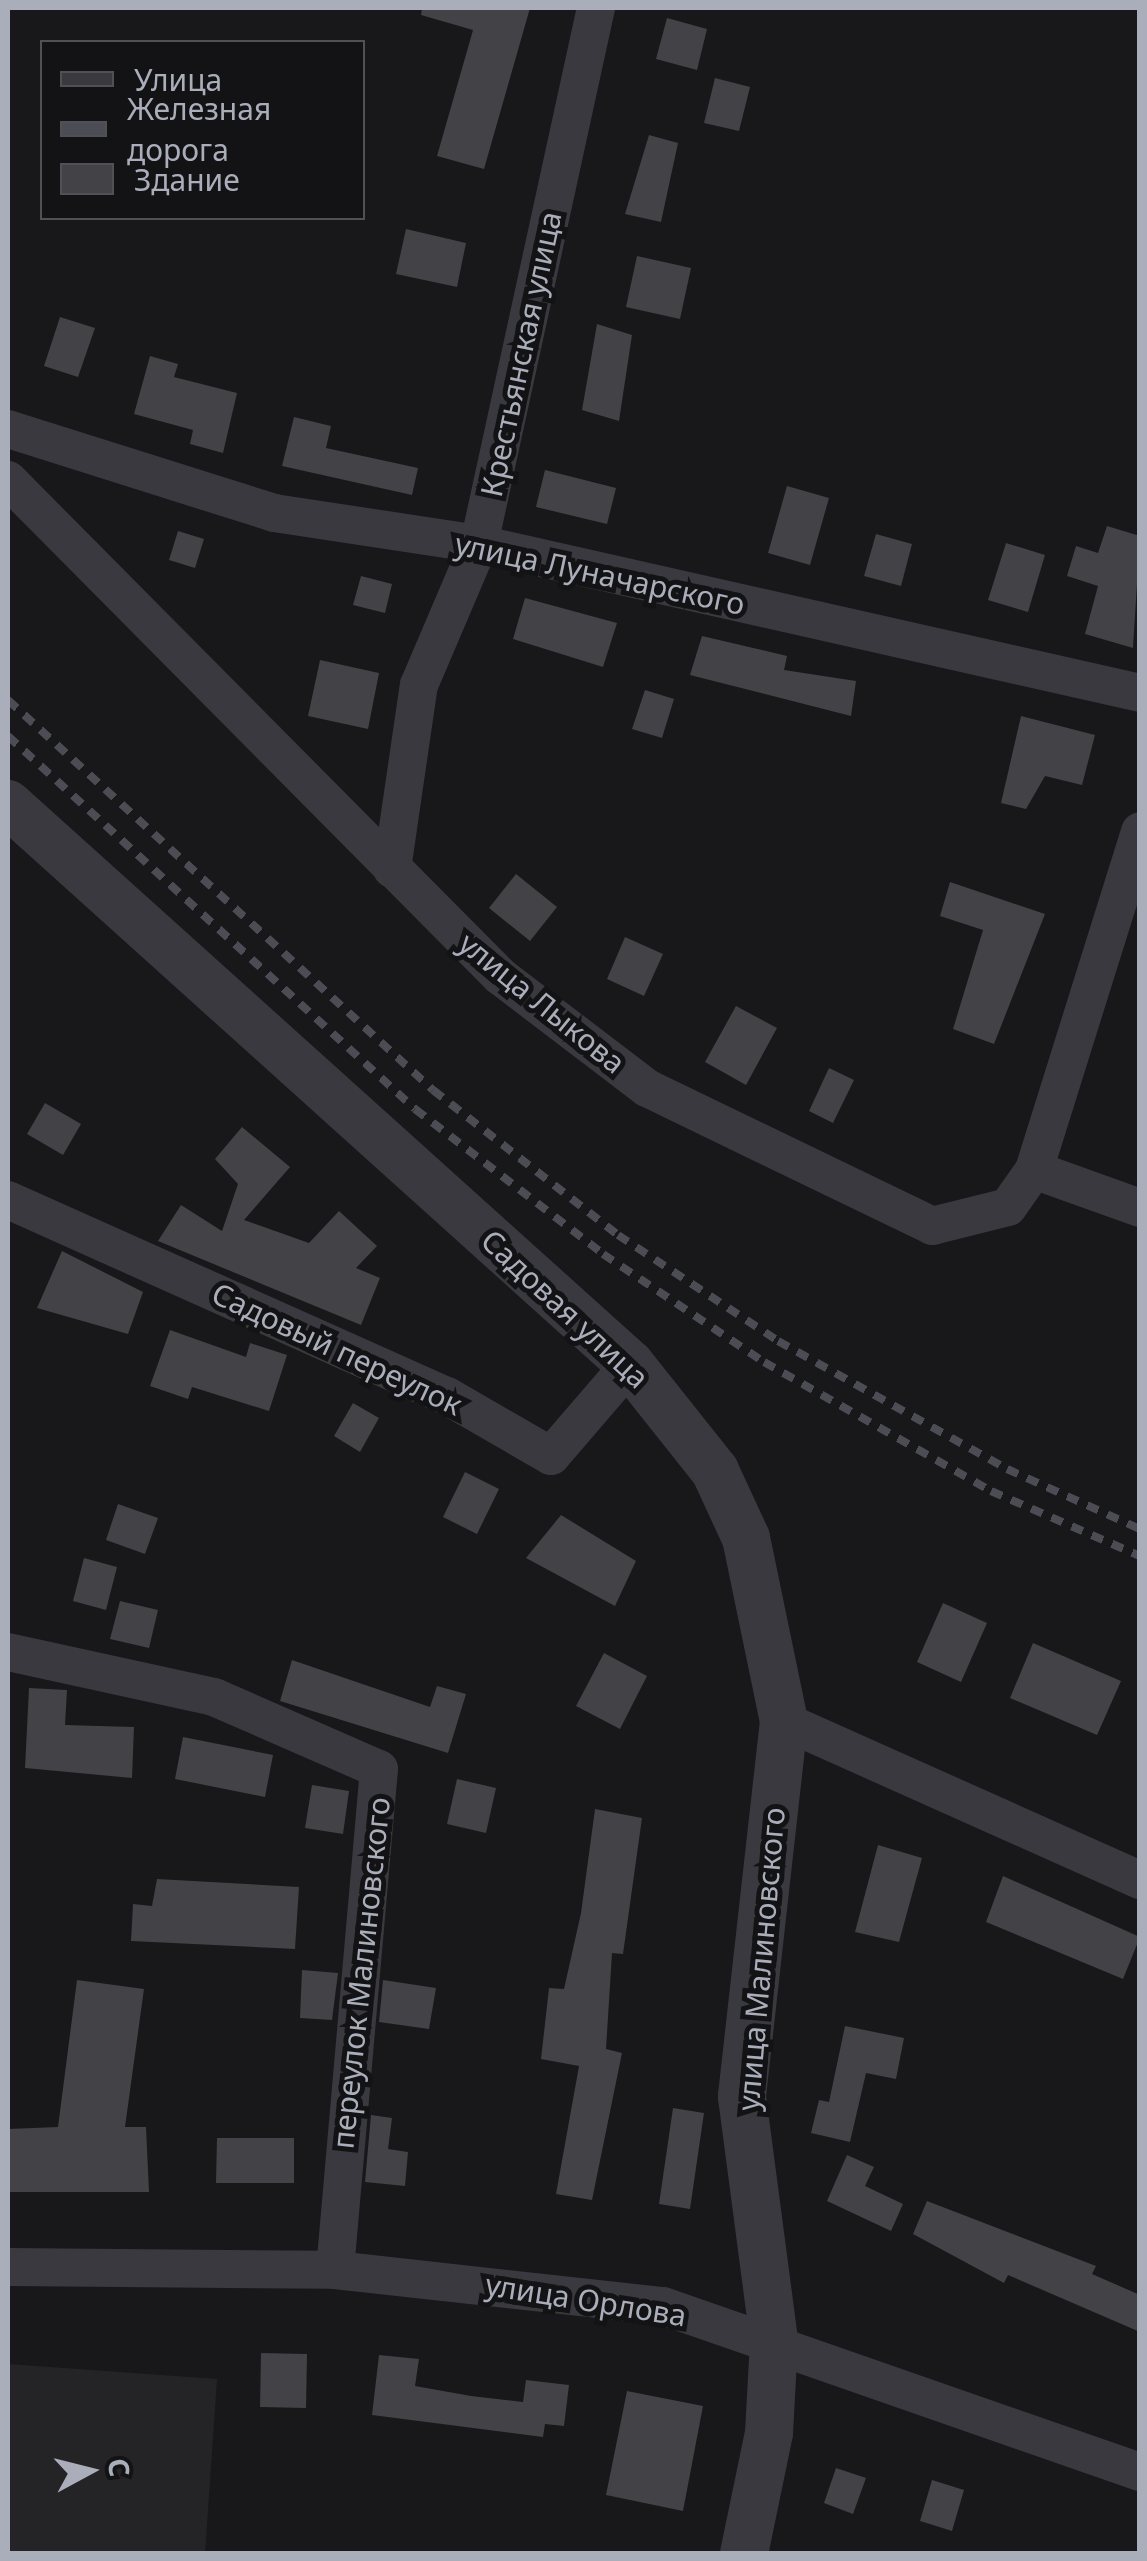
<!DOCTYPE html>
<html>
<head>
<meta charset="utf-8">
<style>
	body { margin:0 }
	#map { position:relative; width:1147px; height:2561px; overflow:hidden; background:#18181a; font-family:"Noto Sans",sans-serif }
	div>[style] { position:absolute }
	.built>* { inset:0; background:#242427 }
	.building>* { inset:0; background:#424247 }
	.minor>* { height:38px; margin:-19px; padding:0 19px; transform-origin:19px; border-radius:19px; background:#39393f }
	.tertiary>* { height:48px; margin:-24px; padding:0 24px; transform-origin:24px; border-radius:24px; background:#39393f }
	.rail>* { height:8px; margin-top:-4px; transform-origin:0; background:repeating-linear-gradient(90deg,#4c4d54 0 12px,transparent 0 22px) }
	span { translate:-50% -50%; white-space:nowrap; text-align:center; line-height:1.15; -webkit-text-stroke:10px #131315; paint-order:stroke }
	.street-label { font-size:30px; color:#aaadba }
	.frame { position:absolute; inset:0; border:10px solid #aaadba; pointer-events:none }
	.legend { position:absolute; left:40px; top:40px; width:325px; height:180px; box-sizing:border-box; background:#131315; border:2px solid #4f5157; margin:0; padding:12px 18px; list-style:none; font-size:30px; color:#aaadba }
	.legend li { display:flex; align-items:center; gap:20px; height:50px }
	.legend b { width:50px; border:2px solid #4f5157 }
	.north { position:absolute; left:40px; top:2421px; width:100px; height:100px; -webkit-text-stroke:8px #131315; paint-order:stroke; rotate:83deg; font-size:28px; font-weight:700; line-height:40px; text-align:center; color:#aaadba }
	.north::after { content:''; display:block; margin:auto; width:35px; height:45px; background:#aaadba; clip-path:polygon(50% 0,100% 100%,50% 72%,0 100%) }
</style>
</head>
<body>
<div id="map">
	<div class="built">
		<div style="clip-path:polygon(8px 2364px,217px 2379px,205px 2553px,8px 2553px)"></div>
	</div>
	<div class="building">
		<div style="clip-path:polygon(422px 8px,530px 8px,484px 169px,437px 156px,473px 30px,421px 15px)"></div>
		<div style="clip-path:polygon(667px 18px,707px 29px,697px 70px,656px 59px)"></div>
		<div style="clip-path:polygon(715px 78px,750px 87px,739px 131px,704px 123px)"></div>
		<div style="clip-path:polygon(649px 135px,678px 143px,661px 222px,625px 214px)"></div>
		<div style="clip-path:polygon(406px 229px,466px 243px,457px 287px,396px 274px)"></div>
		<div style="clip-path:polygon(637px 256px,691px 268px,680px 319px,626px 307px)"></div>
		<div style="clip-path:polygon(60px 317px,95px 328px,78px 377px,44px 366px)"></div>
		<div style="clip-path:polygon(597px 324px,632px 335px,619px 421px,582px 410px)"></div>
		<div style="clip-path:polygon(150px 356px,178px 364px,174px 377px,237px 393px,223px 453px,190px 444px,193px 430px,134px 414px)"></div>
		<div style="clip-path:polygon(294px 417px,331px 426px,326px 448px,418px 468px,412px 495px,282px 466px)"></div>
		<div style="clip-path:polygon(545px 470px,616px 488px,607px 524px,536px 507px)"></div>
		<div style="clip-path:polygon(787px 486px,829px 498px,810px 565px,768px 553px)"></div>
		<div style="clip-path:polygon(1107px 526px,1140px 536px,1133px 648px,1085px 634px,1098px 586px,1067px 576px,1076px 546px,1098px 553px)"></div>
		<div style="clip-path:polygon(178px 531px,204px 539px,195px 568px,169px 560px)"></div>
		<div style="clip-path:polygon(876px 534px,912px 544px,901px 586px,864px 576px)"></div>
		<div style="clip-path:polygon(1006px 543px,1045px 555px,1028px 612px,988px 600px)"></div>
		<div style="clip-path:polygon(361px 576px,392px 584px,385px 613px,353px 605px)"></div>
		<div style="clip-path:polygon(525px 598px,617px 623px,603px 667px,513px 639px)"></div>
		<div style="clip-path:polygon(702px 636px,787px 656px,784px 670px,856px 681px,851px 716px,690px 675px)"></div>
		<div style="clip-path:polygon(320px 660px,379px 673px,368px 729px,308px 716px)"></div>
		<div style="clip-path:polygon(645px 690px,674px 699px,662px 738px,632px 729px)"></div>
		<div style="clip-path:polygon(1021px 716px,1095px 735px,1082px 785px,1045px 776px,1026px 809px,1001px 803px)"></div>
		<div style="clip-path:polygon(516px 874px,557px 907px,530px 941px,489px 908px)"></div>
		<div style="clip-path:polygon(950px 882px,1045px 914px,994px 1044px,953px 1029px,983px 930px,940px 916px)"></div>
		<div style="clip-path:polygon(625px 937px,663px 954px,644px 996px,607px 979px)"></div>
		<div style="clip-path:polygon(736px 1006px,777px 1028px,746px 1085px,705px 1062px)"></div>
		<div style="clip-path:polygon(829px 1068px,854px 1080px,833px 1123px,809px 1111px)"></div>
		<div style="clip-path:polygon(45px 1103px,81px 1124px,63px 1155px,27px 1134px)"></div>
		<div style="clip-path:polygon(242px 1127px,290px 1167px,244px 1220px,309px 1243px,339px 1211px,377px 1246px,356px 1268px,380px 1278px,361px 1325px,158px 1241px,181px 1205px,222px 1231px,238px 1184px,215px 1159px)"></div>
		<div style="clip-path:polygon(62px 1251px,143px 1292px,128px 1334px,37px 1308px)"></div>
		<div style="clip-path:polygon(170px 1330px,246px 1357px,250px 1343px,287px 1355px,269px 1411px,192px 1387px,188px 1399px,150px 1386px)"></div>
		<div style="clip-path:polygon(353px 1403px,379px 1418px,360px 1452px,334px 1436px)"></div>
		<div style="clip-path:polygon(465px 1472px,499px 1489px,477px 1534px,443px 1517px)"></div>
		<div style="clip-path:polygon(118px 1504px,158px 1518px,145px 1554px,106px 1540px)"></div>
		<div style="clip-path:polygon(561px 1515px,636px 1561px,615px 1606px,526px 1558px)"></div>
		<div style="clip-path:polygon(84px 1558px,117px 1567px,106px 1610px,73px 1601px)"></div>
		<div style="clip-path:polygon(120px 1601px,158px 1610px,149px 1648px,110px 1639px)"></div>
		<div style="clip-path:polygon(943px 1603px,987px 1623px,961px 1682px,917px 1662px)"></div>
		<div style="clip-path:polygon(1033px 1643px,1121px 1681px,1097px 1735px,1010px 1698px)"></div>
		<div style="clip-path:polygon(604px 1653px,647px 1676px,620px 1729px,576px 1706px)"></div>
		<div style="clip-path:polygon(292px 1660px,430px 1707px,437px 1686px,466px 1694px,448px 1753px,280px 1701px)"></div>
		<div style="clip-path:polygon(29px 1688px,67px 1690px,65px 1725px,134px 1727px,132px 1778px,25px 1768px)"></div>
		<div style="clip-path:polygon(183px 1737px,273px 1755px,265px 1797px,175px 1779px)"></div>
		<div style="clip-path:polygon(457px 1779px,496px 1788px,486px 1833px,447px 1824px)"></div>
		<div style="clip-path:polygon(312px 1785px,349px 1791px,343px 1834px,305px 1828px)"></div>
		<div style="clip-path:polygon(595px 1809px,642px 1818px,623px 1954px,612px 1953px,606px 2049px,622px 2053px,592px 2200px,556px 2194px,579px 2066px,541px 2059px,549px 1988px,564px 1989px,581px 1913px)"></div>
		<div style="clip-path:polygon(878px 1845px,922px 1858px,899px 1942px,855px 1932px)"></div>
		<div style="clip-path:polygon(1003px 1876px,1140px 1937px,1123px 1979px,986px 1922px)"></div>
		<div style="clip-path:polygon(157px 1879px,299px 1887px,295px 1949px,131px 1941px,133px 1904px,152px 1906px)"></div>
		<div style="clip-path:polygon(302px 1970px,338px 1973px,332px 2020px,300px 2018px)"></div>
		<div style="clip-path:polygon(77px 1980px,144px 1989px,125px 2127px,146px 2127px,149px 2192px,8px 2192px,8px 2129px,58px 2127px)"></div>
		<div style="clip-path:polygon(383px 1980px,436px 1988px,429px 2029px,379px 2022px)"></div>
		<div style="clip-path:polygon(845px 2026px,904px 2038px,896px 2079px,866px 2073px,850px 2142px,811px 2133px,819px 2100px,829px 2102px)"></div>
		<div style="clip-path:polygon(673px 2108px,704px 2113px,690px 2209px,659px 2204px)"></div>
		<div style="clip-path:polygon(371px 2115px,392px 2118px,388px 2149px,408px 2152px,405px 2186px,365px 2182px)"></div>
		<div style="clip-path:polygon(217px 2138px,294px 2138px,294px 2183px,216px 2183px)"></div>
		<div style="clip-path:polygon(847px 2155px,874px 2167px,865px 2186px,903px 2204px,891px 2231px,827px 2201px)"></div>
		<div style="clip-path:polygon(927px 2201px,1096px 2266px,1092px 2274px,1140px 2295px,1140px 2332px,1008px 2275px,1004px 2283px,913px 2234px)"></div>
		<div style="clip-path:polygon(261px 2353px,307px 2354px,306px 2408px,260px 2407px)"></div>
		<div style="clip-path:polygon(379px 2355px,419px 2359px,415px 2386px,471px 2396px,523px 2402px,526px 2380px,569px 2385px,564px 2426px,545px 2424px,543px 2437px,372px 2415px)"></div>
		<div style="clip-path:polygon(627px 2391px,703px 2406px,683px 2511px,606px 2495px)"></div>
		<div style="clip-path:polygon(836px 2468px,866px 2478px,853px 2514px,824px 2503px)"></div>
		<div style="clip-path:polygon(932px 2480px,964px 2490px,952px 2531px,920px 2521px)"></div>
	</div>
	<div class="minor">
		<div style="left:8px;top:429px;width:279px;rotate:17.5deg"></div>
		<div style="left:274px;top:513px;width:207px;rotate:8.6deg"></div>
		<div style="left:479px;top:544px;width:678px;rotate:12.7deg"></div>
		<div style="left:8px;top:480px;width:699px;rotate:45.23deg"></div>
		<div style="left:500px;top:976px;width:185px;rotate:37.3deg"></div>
		<div style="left:647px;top:1088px;width:317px;rotate:25.8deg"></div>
		<div style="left:932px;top:1226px;width:78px;rotate:-14deg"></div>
		<div style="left:1008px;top:1207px;width:45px;rotate:-54.9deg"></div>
		<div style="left:1034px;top:1170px;width:355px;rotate:-72.6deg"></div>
		<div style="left:392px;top:869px;width:186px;rotate:-81.7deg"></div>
		<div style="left:419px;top:685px;width:153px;rotate:-66.9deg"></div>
		<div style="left:479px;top:544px;width:549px;rotate:-77.69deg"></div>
		<div style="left:1034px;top:1170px;width:113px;rotate:19.7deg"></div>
		<div style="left:8px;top:1200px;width:481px;rotate:24.1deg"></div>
		<div style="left:447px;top:1396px;width:120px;rotate:30deg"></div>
		<div style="left:551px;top:1456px;width:121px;rotate:-49.3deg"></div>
		<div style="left:8px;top:1652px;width:211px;rotate:12.3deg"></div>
		<div style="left:214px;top:1697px;width:180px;rotate:23.6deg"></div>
		<div style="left:379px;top:1769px;width:503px;rotate:95.02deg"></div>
		<div style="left:784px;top:1721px;width:390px;rotate:24.1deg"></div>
		<div style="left:8px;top:2267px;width:327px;rotate:0.5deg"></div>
		<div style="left:335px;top:2270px;width:330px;rotate:6.3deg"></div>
		<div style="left:663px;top:2306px;width:505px;rotate:19.19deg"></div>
	</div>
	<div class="tertiary">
		<div style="left:8px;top:804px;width:837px;rotate:42deg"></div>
		<div style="left:630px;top:1364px;width:137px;rotate:51.5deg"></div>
		<div style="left:715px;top:1471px;width:74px;rotate:65.2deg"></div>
		<div style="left:746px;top:1538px;width:187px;rotate:78.3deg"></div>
		<div style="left:784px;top:1721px;width:378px;rotate:96.4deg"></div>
		<div style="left:742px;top:2097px;width:246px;rotate:82.5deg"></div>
		<div style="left:774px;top:2341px;width:92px;rotate:93.1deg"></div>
		<div style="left:769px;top:2433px;width:124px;rotate:101.7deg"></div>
	</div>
	<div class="rail">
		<div style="left:8px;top:700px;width:577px;rotate:42.54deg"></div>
		<div style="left:433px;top:1090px;width:235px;rotate:38.1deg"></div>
		<div style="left:618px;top:1235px;width:192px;rotate:33.5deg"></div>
		<div style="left:778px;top:1341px;width:262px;rotate:29.2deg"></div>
		<div style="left:1007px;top:1469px;width:146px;rotate:24.3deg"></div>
		<div style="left:8px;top:736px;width:552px;rotate:42.5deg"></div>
		<div style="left:415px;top:1109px;width:237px;rotate:37.6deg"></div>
		<div style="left:603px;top:1254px;width:194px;rotate:33.9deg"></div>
		<div style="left:764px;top:1362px;width:261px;rotate:29.6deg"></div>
		<div style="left:991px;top:1491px;width:163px;rotate:23.6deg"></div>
	</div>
	<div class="street-label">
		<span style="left:521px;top:354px;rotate:-78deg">Крестьянская улица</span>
		<span style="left:600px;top:574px;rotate:12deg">улица Луначарского</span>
		<span style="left:542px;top:1003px;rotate:39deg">улица Лыкова</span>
		<span style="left:565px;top:1309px;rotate:43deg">Садовая улица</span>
		<span style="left:337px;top:1349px;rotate:25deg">Садовый переулок</span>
		<span style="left:761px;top:1959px;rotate:-85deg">улица Малиновского</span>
		<span style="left:361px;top:1973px;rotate:-84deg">переулок Малиновского</span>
		<span style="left:586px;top:2300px;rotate:9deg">улица Орлова</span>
	</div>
	<div class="frame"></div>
	<ul class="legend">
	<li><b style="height:12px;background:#39393f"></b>Улица</li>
	<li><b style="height:12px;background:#4c4d54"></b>Железная дорога</li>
	<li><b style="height:28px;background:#424247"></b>Здание</li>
	</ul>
	<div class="north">С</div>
</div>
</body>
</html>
